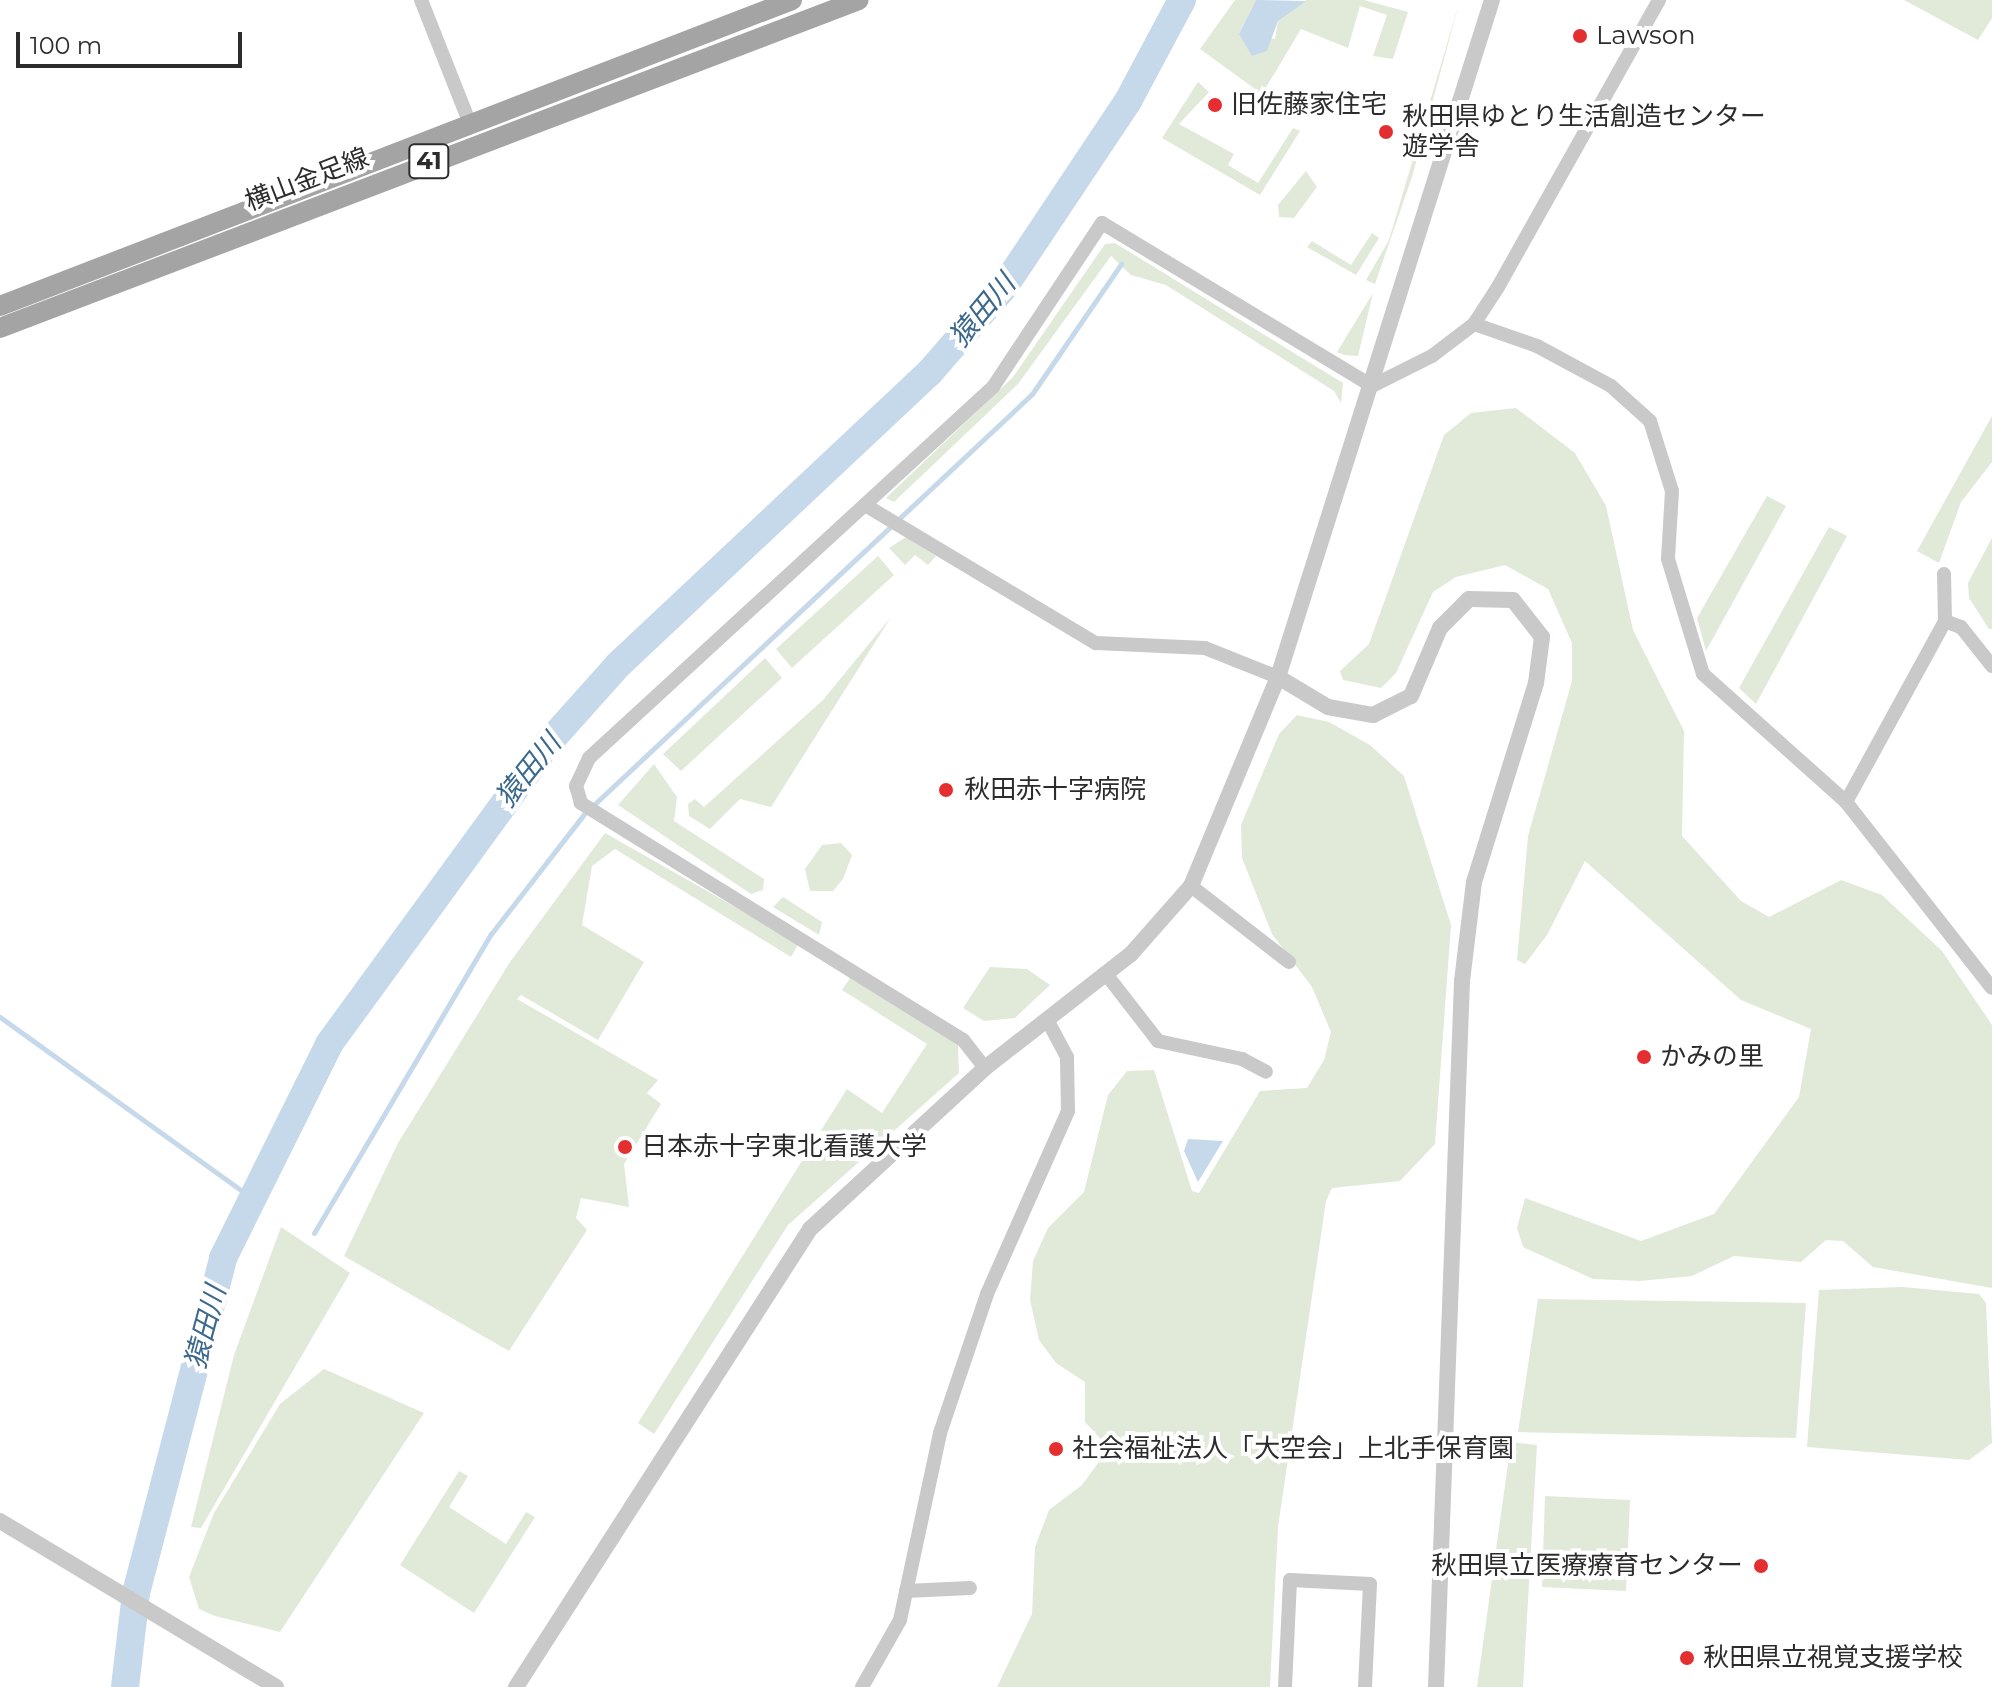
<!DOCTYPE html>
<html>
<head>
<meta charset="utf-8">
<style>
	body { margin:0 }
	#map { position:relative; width:1992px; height:1687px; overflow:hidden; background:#fff; font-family:Montserrat,"Noto Sans JP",sans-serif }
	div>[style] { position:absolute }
	.green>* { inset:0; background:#e1ead9 }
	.water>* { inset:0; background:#c5d9ea }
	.stream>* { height:5px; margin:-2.5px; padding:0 2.5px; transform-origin:2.5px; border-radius:2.5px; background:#c5d9ea }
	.river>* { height:28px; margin:-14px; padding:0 14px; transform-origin:14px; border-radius:14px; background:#c5d9ea }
	.minor>* { height:14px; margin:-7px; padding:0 7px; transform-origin:7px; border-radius:7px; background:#c9c9c9 }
	.tertiary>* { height:16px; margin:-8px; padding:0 8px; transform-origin:8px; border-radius:8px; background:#c9c9c9 }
	.primary>* { height:20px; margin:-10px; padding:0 10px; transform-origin:10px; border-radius:10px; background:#a4a4a4 }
	.dots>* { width:22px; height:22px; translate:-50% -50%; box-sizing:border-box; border:4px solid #fff; border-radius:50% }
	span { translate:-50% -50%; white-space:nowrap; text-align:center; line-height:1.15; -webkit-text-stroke:8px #fff; paint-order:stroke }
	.shield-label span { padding:2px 6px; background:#fff; border:2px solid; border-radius:6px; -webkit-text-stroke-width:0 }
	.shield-label { font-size:24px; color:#2c2c2c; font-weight:700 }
	.poi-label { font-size:26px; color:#2c2c2c }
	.left { translate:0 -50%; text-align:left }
	.right { translate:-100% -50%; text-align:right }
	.street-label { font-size:26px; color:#2c2c2c }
	.water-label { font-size:28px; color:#3b688d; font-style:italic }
	.scale { position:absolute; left:16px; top:32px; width:226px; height:36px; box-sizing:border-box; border:4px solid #2c2c2c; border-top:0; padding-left:10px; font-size:24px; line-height:28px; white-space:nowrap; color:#2c2c2c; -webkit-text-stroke:6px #fff; paint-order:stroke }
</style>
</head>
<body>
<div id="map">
	<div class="green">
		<div style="clip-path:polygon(1235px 0,1256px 0,1239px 34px,1275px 39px,1278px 21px,1306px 0,1364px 0,1408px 12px,1393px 59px,1373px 56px,1387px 15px,1360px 6px,1348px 48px,1301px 29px,1262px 94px,1200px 49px)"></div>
		<div style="clip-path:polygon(1460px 0,1412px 177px,1375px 284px,1366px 280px,1389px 240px)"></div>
		<div style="clip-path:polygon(1904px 0,1992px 0,1992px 18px,1978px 40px)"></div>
		<div style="clip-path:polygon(1198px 82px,1209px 92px,1179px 124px,1234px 154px,1228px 165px,1258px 183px,1293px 128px,1300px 131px,1260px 195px,1162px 138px)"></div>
		<div style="clip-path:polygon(1306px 171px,1317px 187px,1294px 218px,1279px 217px,1278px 205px)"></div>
		<div style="clip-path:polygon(1372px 233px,1379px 238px,1356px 275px,1307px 247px,1312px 241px,1351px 265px)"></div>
		<div style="clip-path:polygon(1115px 243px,1343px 383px,1341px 403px,1334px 391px,1166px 285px,1131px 275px,1111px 256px,1018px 384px,894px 502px,886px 498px,1013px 377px,1105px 244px)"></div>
		<div style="clip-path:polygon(1373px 293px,1358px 356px,1344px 355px,1337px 352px)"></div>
		<div style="clip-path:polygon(1516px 408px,1575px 453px,1606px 506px,1633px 630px,1684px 731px,1682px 836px,1741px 901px,1769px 917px,1841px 880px,1882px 895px,1942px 951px,1992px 1025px,1992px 1288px,1873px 1267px,1843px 1241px,1826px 1240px,1801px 1262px,1734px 1256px,1692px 1276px,1640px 1281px,1593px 1279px,1523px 1247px,1517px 1228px,1525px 1198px,1641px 1241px,1714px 1214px,1799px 1097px,1811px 1029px,1741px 1000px,1585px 861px,1547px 935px,1525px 964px,1517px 960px,1528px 836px,1572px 681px,1572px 643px,1548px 589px,1505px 565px,1456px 577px,1433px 592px,1396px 673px,1381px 688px,1343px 680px,1340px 671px,1369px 644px,1444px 435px,1471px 413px)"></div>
		<div style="clip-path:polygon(1992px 416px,1992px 462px,1961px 502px,1939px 563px,1917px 551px)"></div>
		<div style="clip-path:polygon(1767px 496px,1786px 506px,1706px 651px,1697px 618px)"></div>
		<div style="clip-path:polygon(1829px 527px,1847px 536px,1756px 704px,1739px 688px)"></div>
		<div style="clip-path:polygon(906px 537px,936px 556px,928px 565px,915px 555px,905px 565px,889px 548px)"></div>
		<div style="clip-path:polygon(1992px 538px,1992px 629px,1989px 629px,1969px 598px,1968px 583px)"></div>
		<div style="clip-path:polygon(878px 556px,894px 575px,792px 668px,776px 649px)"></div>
		<div style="clip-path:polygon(891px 617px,771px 807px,740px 799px,710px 829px,689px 816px,688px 804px,695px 799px,704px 807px,823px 700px)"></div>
		<div style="clip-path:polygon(765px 658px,782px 678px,681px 771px,663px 754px)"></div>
		<div style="clip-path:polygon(1297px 715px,1329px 722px,1370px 745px,1404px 776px,1451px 925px,1435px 1144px,1400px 1181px,1332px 1188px,1326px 1201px,1278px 1527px,1270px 1687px,997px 1687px,1032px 1614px,1035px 1547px,1049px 1510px,1082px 1485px,1109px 1448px,1085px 1422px,1085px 1382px,1056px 1363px,1039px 1340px,1030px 1300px,1033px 1261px,1048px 1228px,1084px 1192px,1108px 1095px,1127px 1071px,1154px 1070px,1192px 1191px,1199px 1193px,1260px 1091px,1307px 1088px,1324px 1060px,1331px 1032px,1312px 987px,1272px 934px,1242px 858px,1241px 825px,1279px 734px)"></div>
		<div style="clip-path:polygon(654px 764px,677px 797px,674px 821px,764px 879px,763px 890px,751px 894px,618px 805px)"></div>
		<div style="clip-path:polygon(605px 833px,799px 943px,791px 957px,615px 849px,592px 866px,582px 925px,644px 962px,598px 1040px,521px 995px,517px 999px,658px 1080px,647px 1093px,661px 1104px,624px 1164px,629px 1207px,581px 1198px,576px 1218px,587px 1230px,509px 1351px,344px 1256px,398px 1143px,510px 962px)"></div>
		<div style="clip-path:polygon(841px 843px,852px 855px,843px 879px,833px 891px,810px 891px,805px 869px,822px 845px)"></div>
		<div style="clip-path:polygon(783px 897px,822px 922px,819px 935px,773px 907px)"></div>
		<div style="clip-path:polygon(990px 967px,1027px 969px,1050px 985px,1015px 1018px,984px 1021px,963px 1008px)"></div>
		<div style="clip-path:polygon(852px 975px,958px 1045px,959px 1073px,788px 1225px,654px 1434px,638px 1423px,847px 1089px,882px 1113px,927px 1044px,842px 990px)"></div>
		<div style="clip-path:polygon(281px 1227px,350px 1273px,201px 1528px,191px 1527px,234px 1355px)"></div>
		<div style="clip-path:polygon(1903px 1287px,1979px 1294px,1986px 1303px,1992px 1443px,1969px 1460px,1807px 1447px,1819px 1290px)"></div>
		<div style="clip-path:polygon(1538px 1299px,1806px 1303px,1796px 1438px,1518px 1432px)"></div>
		<div style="clip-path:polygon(324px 1369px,424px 1413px,280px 1632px,215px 1616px,199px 1609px,189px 1577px,214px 1513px,280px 1404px)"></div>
		<div style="clip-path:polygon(1511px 1442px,1537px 1445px,1523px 1687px,1477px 1687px)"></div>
		<div style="clip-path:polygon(459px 1471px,468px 1476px,449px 1507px,506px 1544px,526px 1512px,535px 1517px,474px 1613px,400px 1565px)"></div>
		<div style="clip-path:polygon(1545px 1496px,1630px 1500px,1626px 1591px,1542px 1587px)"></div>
	</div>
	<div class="water">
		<div style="clip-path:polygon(1256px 0,1306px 1px,1278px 21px,1267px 51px,1252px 56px,1239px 34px)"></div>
		<div style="clip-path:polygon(1188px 1139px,1223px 1141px,1198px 1182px,1184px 1151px)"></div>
	</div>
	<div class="stream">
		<div style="left:0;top:1017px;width:305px;rotate:35.7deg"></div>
		<div style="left:314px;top:1233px;width:347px;rotate:-59.4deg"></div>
		<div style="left:491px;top:934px;width:153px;rotate:-52.2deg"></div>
		<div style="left:585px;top:813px;width:613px;rotate:-43.15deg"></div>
		<div style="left:1032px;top:394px;width:158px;rotate:-55.6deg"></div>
	</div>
	<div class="river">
		<div style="left:125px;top:1687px;width:95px;rotate:-83.3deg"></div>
		<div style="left:136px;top:1593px;width:346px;rotate:-75.4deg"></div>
		<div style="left:223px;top:1258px;width:239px;rotate:-63.6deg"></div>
		<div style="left:329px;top:1044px;width:376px;rotate:-53.9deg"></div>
		<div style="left:551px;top:740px;width:101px;rotate:-48.2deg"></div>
		<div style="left:618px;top:665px;width:428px;rotate:-43.2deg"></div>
		<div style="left:930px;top:372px;width:113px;rotate:-49deg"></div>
		<div style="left:1004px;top:287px;width:224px;rotate:-56.3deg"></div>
		<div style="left:1128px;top:101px;width:115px;rotate:-61.9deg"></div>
	</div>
	<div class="minor">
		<div style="left:421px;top:0;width:133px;rotate:68.4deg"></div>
		<div style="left:1474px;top:324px;width:67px;rotate:19.2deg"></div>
		<div style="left:1537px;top:346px;width:84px;rotate:28.4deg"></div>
		<div style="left:1611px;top:386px;width:52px;rotate:41.9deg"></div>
		<div style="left:1650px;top:421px;width:73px;rotate:72.6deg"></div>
		<div style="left:1672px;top:491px;width:68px;rotate:93.4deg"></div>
		<div style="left:1668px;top:559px;width:120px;rotate:73.1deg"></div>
		<div style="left:1703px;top:674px;width:192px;rotate:41.8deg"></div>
		<div style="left:1846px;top:802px;width:236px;rotate:51.9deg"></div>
		<div style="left:865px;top:505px;width:269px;rotate:30.9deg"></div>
		<div style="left:1096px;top:643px;width:109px;rotate:2.6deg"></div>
		<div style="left:1205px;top:648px;width:79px;rotate:21.7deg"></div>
		<div style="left:1945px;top:621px;width:17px;rotate:21deg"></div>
		<div style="left:1961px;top:627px;width:50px;rotate:51.5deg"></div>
		<div style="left:1846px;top:802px;width:206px;rotate:-61.3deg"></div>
		<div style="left:1945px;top:621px;width:47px;rotate:-91.2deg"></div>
		<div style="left:1191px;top:886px;width:124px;rotate:37.8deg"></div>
		<div style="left:1106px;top:974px;width:85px;rotate:52.2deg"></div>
		<div style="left:1158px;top:1041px;width:86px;rotate:12.1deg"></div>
		<div style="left:1242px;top:1059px;width:27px;rotate:28deg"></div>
		<div style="left:985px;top:1068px;width:36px;rotate:-128deg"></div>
		<div style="left:963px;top:1040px;width:450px;rotate:-148.2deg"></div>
		<div style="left:581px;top:803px;width:18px;rotate:-106deg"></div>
		<div style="left:576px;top:786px;width:31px;rotate:-65deg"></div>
		<div style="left:589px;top:758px;width:549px;rotate:-42.56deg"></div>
		<div style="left:993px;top:387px;width:197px;rotate:-56.4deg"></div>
		<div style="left:1102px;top:223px;width:315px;rotate:31.1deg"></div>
		<div style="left:1372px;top:386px;width:67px;rotate:-26.6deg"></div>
		<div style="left:1432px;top:356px;width:53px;rotate:-37.3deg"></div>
		<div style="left:1474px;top:324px;width:44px;rotate:-57deg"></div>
		<div style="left:1498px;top:287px;width:329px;rotate:-60.7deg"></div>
		<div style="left:906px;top:1591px;width:64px;rotate:-2.7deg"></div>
		<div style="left:862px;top:1687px;width:77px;rotate:-60.4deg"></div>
		<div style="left:900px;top:1620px;width:191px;rotate:-77.9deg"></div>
		<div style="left:940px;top:1433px;width:147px;rotate:-71.3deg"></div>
		<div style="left:987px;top:1294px;width:200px;rotate:-66.1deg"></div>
		<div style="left:1068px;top:1111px;width:54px;rotate:-91.1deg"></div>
		<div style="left:1067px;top:1057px;width:40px;rotate:-118deg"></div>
		<div style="left:1285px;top:1687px;width:107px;rotate:-87.3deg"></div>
		<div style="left:1290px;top:1580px;width:80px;rotate:2.9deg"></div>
		<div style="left:1370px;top:1584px;width:103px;rotate:92.8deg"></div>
	</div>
	<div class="tertiary">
		<div style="left:1278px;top:677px;width:58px;rotate:31deg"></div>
		<div style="left:1328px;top:707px;width:46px;rotate:10.1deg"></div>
		<div style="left:1373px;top:715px;width:42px;rotate:-26.6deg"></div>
		<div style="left:1411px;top:696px;width:74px;rotate:-66.9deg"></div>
		<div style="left:1440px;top:628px;width:41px;rotate:-45deg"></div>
		<div style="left:1469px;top:599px;width:44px;rotate:1.3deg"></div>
		<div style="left:1513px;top:600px;width:47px;rotate:51.9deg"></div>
		<div style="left:1542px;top:637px;width:46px;rotate:97.4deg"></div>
		<div style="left:1536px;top:683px;width:208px;rotate:107.3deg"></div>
		<div style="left:1474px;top:882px;width:100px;rotate:96.9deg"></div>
		<div style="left:1462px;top:981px;width:706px;rotate:92.11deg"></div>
		<div style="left:0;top:1521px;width:322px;rotate:31deg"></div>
		<div style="left:516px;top:1687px;width:544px;rotate:-57.3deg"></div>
		<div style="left:810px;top:1229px;width:238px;rotate:-42.6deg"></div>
		<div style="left:985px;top:1068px;width:185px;rotate:-38deg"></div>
		<div style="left:1131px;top:954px;width:91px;rotate:-48.6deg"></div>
		<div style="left:1191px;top:886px;width:226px;rotate:-67.4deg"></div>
		<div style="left:1278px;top:677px;width:710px;rotate:-72.46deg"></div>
	</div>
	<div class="primary">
		<div style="left:0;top:306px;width:849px;rotate:-21.12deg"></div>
		<div style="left:0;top:328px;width:919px;rotate:-20.9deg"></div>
	</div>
	<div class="dots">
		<div style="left:1580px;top:36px;background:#e42e30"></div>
		<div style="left:1215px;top:105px;background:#e42e30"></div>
		<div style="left:1386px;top:132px;background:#e42e30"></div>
		<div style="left:946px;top:790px;background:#e42e30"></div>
		<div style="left:1644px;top:1057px;background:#e42e30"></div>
		<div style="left:625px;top:1147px;background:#e42e30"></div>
		<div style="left:1056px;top:1449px;background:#e42e30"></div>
		<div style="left:1761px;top:1566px;background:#e42e30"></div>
		<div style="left:1687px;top:1658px;background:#e42e30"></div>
	</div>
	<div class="shield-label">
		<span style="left:429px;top:161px">41</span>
	</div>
	<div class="poi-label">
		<span class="left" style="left:1596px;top:36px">Lawson</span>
		<span class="left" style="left:1231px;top:105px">旧佐藤家住宅</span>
		<span class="left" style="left:1402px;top:132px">秋田県ゆとり生活創造センター<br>遊学舎</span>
		<span class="left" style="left:964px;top:790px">秋田赤十字病院</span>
		<span class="left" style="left:1660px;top:1057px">かみの里</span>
		<span class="left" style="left:641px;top:1147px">日本赤十字東北看護大学</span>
		<span class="left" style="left:1072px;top:1449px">社会福祉法人「大空会」上北手保育園</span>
		<span class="right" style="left:1743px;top:1566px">秋田県立医療療育センター</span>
		<span class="left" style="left:1703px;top:1658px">秋田県立視覚支援学校</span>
	</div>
	<div class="street-label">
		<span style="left:307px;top:180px;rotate:-21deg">横山金足線</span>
	</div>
	<div class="water-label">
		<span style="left:982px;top:310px;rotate:-50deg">猿田川</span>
		<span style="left:528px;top:770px;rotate:-51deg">猿田川</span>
		<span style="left:205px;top:1327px;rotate:-75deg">猿田川</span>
	</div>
	<div class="scale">100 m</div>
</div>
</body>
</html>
